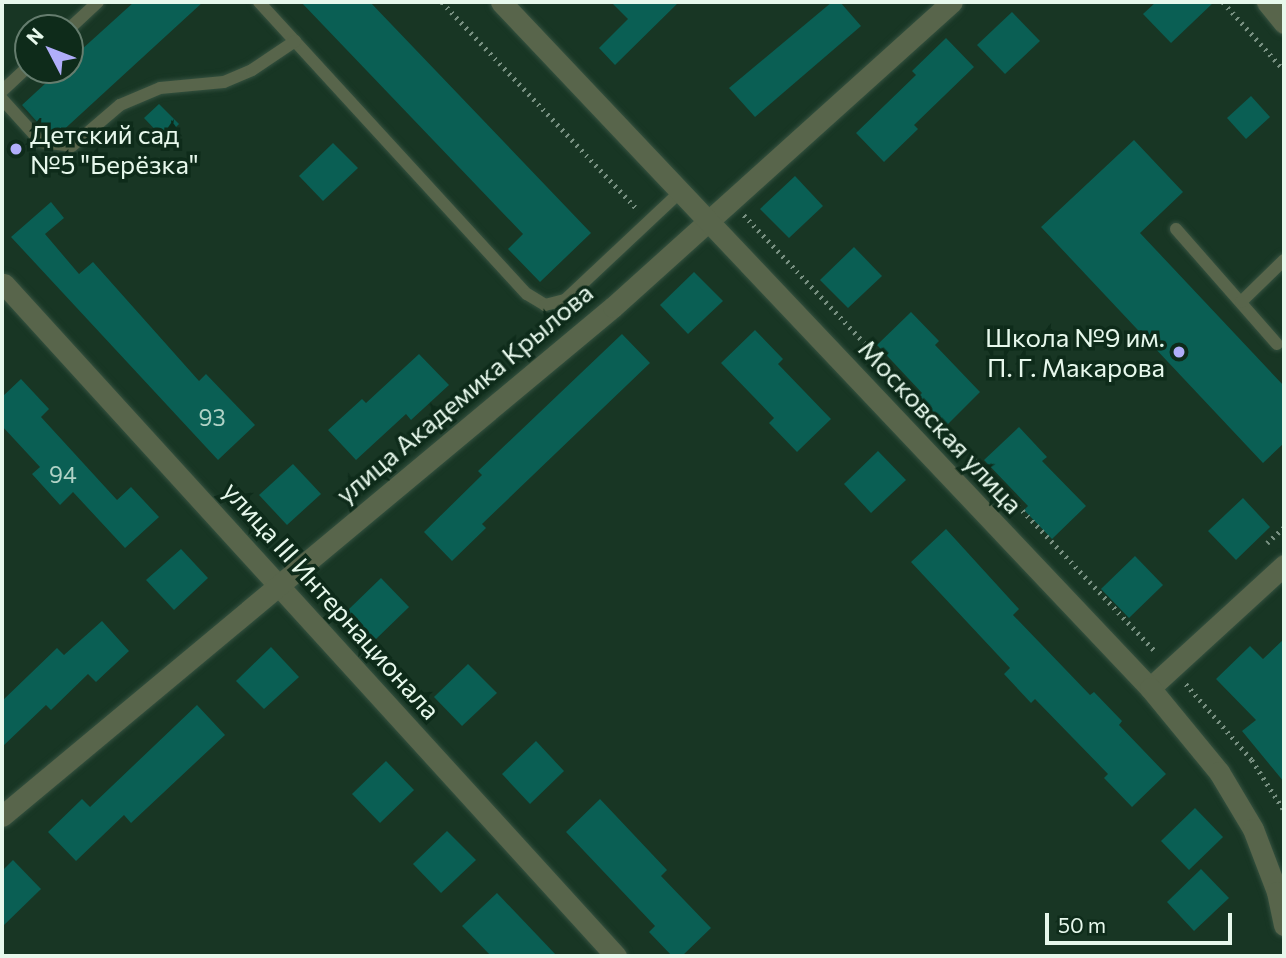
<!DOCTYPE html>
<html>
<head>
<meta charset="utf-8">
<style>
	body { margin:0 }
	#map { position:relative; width:1286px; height:958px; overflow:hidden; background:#183624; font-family:Commissioner,sans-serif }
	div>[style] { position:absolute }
	.building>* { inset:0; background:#0a5f54 }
	.path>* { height:4.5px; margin-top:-2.25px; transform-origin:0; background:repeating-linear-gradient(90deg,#789081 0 2px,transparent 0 7px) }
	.roads { filter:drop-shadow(0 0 2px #355140) drop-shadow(0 0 2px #355140) }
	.service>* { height:12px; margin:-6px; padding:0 6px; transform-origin:6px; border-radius:6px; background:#58654b }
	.minor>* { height:21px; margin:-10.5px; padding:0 10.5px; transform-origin:10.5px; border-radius:10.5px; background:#58654b }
	.tertiary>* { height:21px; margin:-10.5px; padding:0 10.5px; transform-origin:10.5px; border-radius:10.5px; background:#58654b }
	.dots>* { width:19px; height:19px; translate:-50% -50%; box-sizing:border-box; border:4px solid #0e2b1a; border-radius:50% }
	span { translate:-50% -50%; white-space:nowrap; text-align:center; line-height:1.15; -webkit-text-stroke:7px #0e2b1a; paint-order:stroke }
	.number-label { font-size:23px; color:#b0d2c6 }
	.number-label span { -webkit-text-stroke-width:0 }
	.poi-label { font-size:26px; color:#e7f8ec }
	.left { translate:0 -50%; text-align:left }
	.right { translate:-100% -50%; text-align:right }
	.street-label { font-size:26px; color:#e7f8ec }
	.frame { position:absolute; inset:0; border:4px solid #e7f8ec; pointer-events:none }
	.north { position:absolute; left:14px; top:14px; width:70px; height:70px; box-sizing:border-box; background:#0e2b1a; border:2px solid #657d6e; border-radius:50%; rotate:312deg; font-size:19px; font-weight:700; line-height:28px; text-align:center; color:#e7f8ec }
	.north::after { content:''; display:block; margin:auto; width:24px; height:32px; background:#b0aefa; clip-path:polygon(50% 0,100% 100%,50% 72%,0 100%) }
	.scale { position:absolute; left:1045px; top:913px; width:187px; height:32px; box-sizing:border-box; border:4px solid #e7f8ec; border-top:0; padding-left:9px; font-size:21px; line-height:24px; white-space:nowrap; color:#e7f8ec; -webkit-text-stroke:5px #0e2b1a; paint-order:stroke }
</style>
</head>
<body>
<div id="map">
	<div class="building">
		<div style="clip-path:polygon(134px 2px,203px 2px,58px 135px,48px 134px,22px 105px,60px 70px,70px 70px,70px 60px)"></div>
		<div style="clip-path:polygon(301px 2px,370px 2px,591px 233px,540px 282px,508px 249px,523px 234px)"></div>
		<div style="clip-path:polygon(611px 2px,679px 2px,615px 65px,599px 48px,628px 19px)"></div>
		<div style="clip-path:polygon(832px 2px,840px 2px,861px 26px,755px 117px,729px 88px)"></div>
		<div style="clip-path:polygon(1156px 2px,1214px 2px,1171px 43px,1143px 14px)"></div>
		<div style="clip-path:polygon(1012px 12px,1040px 41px,1005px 74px,977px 45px)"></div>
		<div style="clip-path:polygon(946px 38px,974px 67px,914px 125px,918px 129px,884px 162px,856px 133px,916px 75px,912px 71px)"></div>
		<div style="clip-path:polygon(1251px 96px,1270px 117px,1246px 139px,1227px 118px)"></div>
		<div style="clip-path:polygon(159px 104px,179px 124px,164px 139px,144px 118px)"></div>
		<div style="clip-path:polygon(1134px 140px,1183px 192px,1140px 233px,1284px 386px,1284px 443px,1263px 463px,1041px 227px)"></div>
		<div style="clip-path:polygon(333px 143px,358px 168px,323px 201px,299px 176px)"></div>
		<div style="clip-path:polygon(795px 176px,823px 206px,789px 238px,760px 209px)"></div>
		<div style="clip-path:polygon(51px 202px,64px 218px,45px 234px,79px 274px,93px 262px,199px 381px,206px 374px,255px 425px,218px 460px,11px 237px)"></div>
		<div style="clip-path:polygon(854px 247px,882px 276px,848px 308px,820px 280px)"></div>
		<div style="clip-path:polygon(694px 272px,723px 301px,688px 334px,660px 305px)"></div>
		<div style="clip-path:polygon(911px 312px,939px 341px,935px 345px,980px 392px,946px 426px,918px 397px,922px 393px,877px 345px)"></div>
		<div style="clip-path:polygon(755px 330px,783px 359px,778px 364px,831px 419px,797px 452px,769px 423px,774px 418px,721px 363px)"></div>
		<div style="clip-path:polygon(622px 334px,650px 363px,482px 524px,486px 528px,452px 561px,424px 532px,482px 475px,478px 471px)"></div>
		<div style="clip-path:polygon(419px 354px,449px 385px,411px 420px,406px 414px,356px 460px,328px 430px,362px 399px,366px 403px)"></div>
		<div style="clip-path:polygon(21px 379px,49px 409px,41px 417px,117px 500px,131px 487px,159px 517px,125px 548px,73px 492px,60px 505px,32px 474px,40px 467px,2px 426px,2px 397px)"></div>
		<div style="clip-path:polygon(1019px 427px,1047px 457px,1042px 461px,1086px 506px,1052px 539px,1024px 510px,1028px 506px,984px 460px)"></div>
		<div style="clip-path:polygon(878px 451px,906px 480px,871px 513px,844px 484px)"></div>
		<div style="clip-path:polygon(293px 464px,321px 494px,287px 525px,259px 495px)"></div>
		<div style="clip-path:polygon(1243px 498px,1270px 527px,1236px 560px,1208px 531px)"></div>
		<div style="clip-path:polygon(946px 529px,1019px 609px,1013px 615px,1090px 695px,1094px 692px,1122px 721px,1119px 725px,1166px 774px,1132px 807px,1104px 778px,1108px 774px,1035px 699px,1031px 703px,1004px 674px,1010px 668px,911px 562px)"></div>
		<div style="clip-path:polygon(181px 549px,208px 578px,174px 610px,146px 580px)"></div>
		<div style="clip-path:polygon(1135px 556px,1163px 585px,1129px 618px,1101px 589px)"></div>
		<div style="clip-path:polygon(381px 578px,409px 607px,375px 640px,347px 611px)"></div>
		<div style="clip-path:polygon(102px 621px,129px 651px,96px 682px,88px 674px,51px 710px,46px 705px,2px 747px,2px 701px,57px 648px,64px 655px)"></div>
		<div style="clip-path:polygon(1284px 639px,1284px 782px,1242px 731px,1256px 720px,1216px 679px,1250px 646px,1263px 659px)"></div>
		<div style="clip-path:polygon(271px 647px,299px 677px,264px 709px,236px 681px)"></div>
		<div style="clip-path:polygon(468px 664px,497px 693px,462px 726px,434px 697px)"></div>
		<div style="clip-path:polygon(197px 705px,225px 735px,131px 823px,124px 815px,76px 861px,48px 832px,82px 799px,90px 807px)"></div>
		<div style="clip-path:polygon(536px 741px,564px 771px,530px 804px,502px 774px)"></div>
		<div style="clip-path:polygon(386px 761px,414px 790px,380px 823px,352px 794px)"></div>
		<div style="clip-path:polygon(600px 799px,667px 870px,661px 876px,711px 928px,682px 956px,672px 956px,649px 932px,655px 926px,566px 832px)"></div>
		<div style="clip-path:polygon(1195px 808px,1223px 837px,1189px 870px,1161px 841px)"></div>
		<div style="clip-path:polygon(447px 831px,476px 860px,441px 893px,413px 864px)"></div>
		<div style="clip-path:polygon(13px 860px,41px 889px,2px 927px,2px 871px)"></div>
		<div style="clip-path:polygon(1201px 869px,1229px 898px,1194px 931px,1167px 902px)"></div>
		<div style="clip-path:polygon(497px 893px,557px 956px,491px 956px,462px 926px)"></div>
	</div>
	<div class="path">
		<div style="left:442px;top:2px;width:286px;rotate:46.7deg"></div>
		<div style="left:1223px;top:2px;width:91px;rotate:48.1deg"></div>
		<div style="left:744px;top:215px;width:601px;rotate:46.69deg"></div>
		<div style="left:1267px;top:543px;width:23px;rotate:-43deg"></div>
		<div style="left:1186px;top:684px;width:101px;rotate:49deg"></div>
		<div style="left:1252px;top:760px;width:59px;rotate:57.4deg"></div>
	</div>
	<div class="roads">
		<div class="service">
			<div style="left:259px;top:2px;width:396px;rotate:47.5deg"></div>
			<div style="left:527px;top:294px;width:21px;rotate:31deg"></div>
			<div style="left:545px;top:305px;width:21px;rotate:-14deg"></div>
			<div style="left:565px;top:300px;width:159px;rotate:-43.2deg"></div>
			<div style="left:70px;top:28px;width:38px;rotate:-43deg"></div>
			<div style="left:2px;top:91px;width:35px;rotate:-43deg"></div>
			<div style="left:2px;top:99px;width:58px;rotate:47.8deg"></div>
			<div style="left:41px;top:142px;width:31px;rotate:7deg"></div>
			<div style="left:72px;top:146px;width:63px;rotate:-40.5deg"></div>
			<div style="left:120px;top:105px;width:43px;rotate:-23deg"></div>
			<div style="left:160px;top:88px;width:64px;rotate:-5.4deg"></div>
			<div style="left:224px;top:82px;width:30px;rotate:-23deg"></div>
			<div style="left:252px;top:70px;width:52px;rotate:-34deg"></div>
			<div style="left:1176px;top:229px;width:153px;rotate:48.7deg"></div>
			<div style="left:1241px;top:302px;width:60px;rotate:-44.3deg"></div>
		</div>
		<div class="minor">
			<div style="left:1267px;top:2px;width:27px;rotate:51deg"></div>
			<div style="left:4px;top:284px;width:909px;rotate:47.68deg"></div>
			<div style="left:1150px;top:688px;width:182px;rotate:-42.5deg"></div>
			<div style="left:2px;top:816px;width:795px;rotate:-39.8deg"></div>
			<div style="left:613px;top:307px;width:456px;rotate:-42deg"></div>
		</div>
		<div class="tertiary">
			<div style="left:501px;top:2px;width:944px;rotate:46.59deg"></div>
			<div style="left:1150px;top:688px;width:109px;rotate:50.6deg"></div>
			<div style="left:1219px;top:772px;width:66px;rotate:59.2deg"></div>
			<div style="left:1253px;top:829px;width:67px;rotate:69.1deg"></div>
			<div style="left:1277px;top:892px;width:34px;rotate:78deg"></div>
		</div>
	</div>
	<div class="dots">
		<div style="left:16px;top:149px;background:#b0aefa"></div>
		<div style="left:1179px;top:352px;background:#b0aefa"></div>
	</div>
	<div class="number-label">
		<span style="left:212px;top:417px">93</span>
		<span style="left:63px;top:474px">94</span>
	</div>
	<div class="poi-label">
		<span class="left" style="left:30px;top:149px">Детский сад<br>№5 "Берёзка"</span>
		<span class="right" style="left:1165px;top:352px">Школа №9 им.<br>П. Г. Макарова</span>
	</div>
	<div class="street-label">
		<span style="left:464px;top:393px;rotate:-40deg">улица Академика Крылова</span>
		<span style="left:941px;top:426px;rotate:47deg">Московская улица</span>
		<span style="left:332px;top:600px;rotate:48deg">улица III Интернационала</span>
	</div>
	<div class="frame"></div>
	<div class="north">N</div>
	<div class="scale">50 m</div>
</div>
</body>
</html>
